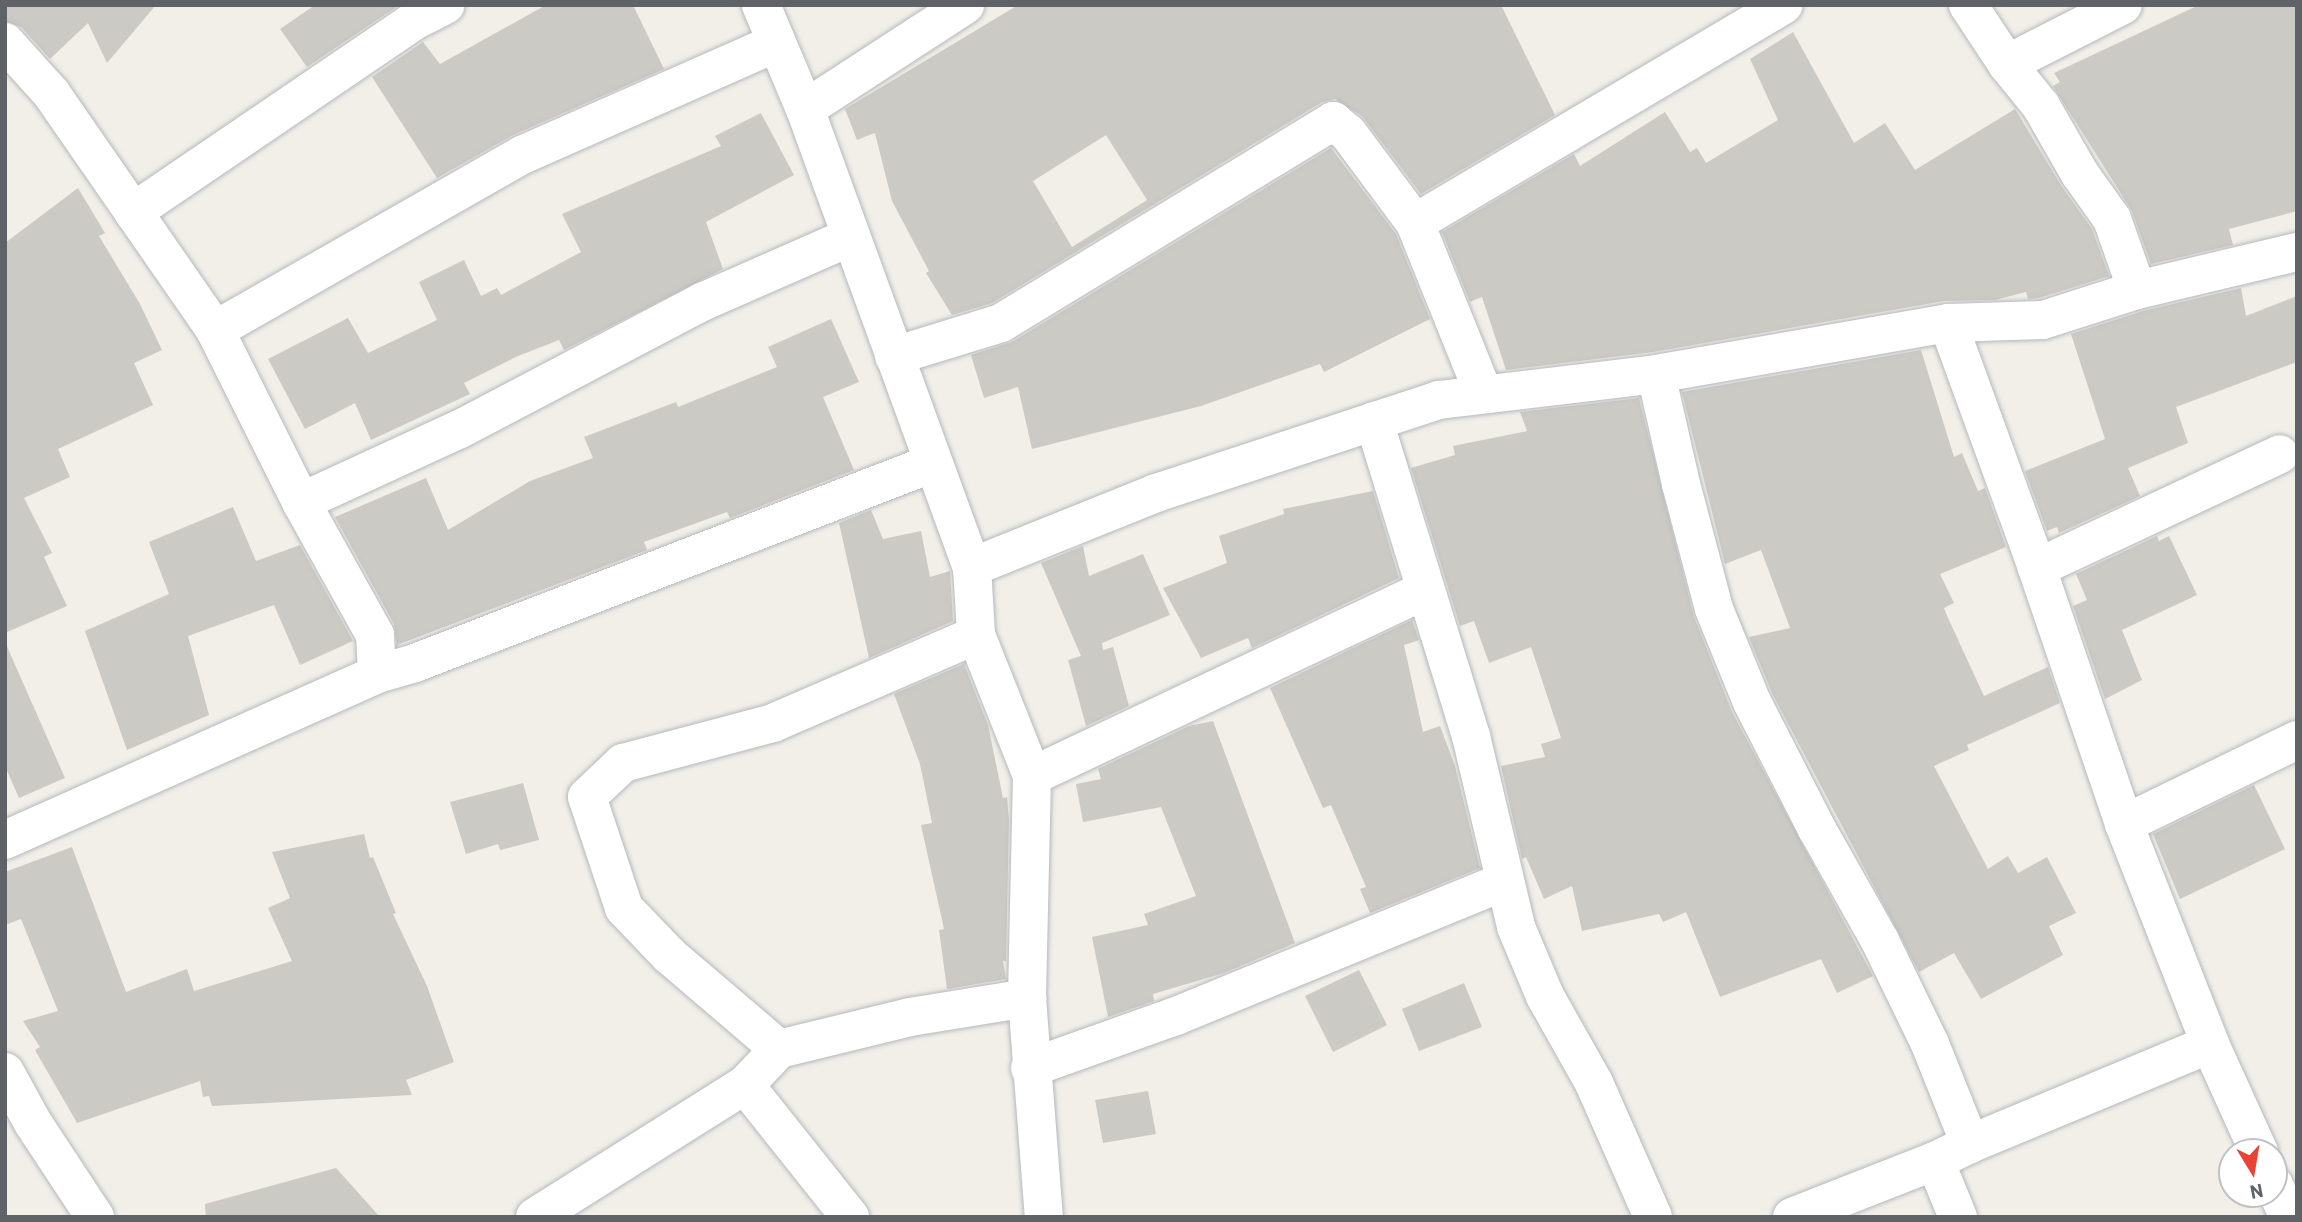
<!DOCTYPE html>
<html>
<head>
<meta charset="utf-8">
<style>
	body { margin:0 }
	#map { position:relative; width:2302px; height:1222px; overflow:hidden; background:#f1efe8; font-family:Barlow,sans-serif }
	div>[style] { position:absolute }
	.building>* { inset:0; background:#cccac5 }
	.roads { filter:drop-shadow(0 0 2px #b5b8bc) drop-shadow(0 0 2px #b5b8bc) }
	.street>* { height:38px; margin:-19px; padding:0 19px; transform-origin:19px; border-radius:19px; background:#fff }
	.secondary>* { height:38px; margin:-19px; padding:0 19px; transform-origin:19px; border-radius:19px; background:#fff }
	span { translate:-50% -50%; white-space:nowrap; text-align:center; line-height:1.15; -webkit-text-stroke:6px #fff; paint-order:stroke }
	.frame { position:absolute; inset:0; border:7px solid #5f6368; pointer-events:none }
	.north { position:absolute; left:2218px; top:1138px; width:70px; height:70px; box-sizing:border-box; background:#fff; border:2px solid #bfc1c3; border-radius:50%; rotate:169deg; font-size:19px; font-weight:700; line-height:28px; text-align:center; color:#5f6368 }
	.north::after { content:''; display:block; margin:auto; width:24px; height:32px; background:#ea4335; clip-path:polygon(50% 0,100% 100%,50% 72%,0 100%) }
</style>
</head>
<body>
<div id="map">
	<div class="building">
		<div style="clip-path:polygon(5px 5px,156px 5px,107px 63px,88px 23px,50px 59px,21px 27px,5px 21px)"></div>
		<div style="clip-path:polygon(315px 5px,399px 5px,307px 67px,280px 29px)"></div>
		<div style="clip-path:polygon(546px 5px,633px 5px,664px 69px,513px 135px,437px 178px,372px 77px,423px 42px,440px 64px)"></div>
		<div style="clip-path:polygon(evenodd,1018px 5px,1501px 5px,1555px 115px,1421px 194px,1362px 116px,1335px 99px,1322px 102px,992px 303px,952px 315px,926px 273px,929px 271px,892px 201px,875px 133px,857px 140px,845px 109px,1018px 5px,1106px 135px,1147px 200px,1072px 247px,1033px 181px,1106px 135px)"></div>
		<div style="clip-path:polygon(2199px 5px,2297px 5px,2297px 211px,2229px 229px,2233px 245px,2151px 264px,2132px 211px,2053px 86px,2060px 82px,2054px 73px)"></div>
		<div style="clip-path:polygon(1793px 32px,1854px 143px,1885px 123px,1915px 170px,2015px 109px,2062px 187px,2092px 229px,2109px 276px,2039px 298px,2028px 299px,2026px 292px,1995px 300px,1944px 301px,1653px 352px,1506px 370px,1482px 297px,1470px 302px,1442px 232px,1574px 154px,1580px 166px,1665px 112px,1690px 152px,1697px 148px,1706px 163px,1778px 120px,1750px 59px)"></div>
		<div style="clip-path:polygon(761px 113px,794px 175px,706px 222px,723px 269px,564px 350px,559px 340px,518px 356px,464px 383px,470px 394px,371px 440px,355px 403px,305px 429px,268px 359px,348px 318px,368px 353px,437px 320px,419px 282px,464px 260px,481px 296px,497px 288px,501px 295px,581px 252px,562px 214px,721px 146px,715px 136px)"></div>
		<div style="clip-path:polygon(1331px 148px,1396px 234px,1430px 319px,1324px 372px,1320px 364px,1201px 406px,1032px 449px,1018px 387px,984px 398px,971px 355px,1012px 342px)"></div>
		<div style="clip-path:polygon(78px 188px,105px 233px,99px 236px,140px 304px,162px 350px,134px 363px,153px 405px,58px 449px,70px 477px,24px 498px,52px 553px,44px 557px,67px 606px,5px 633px,5px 243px)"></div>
		<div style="clip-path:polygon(2241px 288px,2246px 316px,2297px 296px,2297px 362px,2176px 407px,2188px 443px,2128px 468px,2140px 496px,2059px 533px,2057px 527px,2047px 531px,2025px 471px,2105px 439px,2071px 334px,2143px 311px)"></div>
		<div style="clip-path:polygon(831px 319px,859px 382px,823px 397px,854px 470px,730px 518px,727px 512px,644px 542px,647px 550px,397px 645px,394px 624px,335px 517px,426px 478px,448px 530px,530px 481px,593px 458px,584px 437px,676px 402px,678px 407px,777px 367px,768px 347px)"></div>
		<div style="clip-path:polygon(1921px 350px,1954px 457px,1962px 453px,1978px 491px,1985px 488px,2006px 547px,1940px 574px,1954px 603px,1944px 608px,1948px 618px,1984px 696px,2048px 667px,2060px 703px,1967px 745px,1969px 750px,1934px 766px,1988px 869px,2008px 856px,2018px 873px,2047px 857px,2076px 913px,2049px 926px,2063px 955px,1981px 999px,1954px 953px,1919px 972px,1772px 693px,1749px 637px,1790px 628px,1761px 550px,1725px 564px,1682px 392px)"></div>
		<div style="clip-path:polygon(1639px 398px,1694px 617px,1732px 712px,1873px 976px,1837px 993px,1821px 959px,1720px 997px,1686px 912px,1663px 922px,1659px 914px,1582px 931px,1572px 886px,1544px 899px,1526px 857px,1522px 859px,1501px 766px,1545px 757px,1541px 744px,1561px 738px,1531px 647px,1489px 663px,1474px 621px,1460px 626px,1411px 468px,1455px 455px,1453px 446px,1527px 431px,1520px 412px)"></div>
		<div style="clip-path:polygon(1373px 491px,1399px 578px,1252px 648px,1248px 638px,1201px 658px,1163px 588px,1227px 563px,1219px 536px,1284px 514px,1283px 509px)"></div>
		<div style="clip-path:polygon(233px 507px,256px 561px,300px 545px,353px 641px,300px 665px,274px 605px,188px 636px,209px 715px,127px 750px,85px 631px,169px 594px,149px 542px)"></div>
		<div style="clip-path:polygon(871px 510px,883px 539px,921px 531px,930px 577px,950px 571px,953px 621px,869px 658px,839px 523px)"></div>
		<div style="clip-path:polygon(2157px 536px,2159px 541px,2169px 536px,2197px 595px,2122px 630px,2142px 680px,2105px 699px,2073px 606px,2087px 600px,2076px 574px)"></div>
		<div style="clip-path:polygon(1083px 546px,1089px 576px,1143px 554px,1170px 615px,1102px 643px,1103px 650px,1113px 647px,1129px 706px,1086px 726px,1068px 660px,1081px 656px,1041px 563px)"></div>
		<div style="clip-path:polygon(1412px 620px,1419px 640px,1404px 645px,1423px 732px,1440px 726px,1455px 766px,1480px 868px,1370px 913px,1360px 889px,1366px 887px,1331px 805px,1323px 808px,1270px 688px)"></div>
		<div style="clip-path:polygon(5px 642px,65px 778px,19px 798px,5px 766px)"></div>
		<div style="clip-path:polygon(964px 664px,988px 725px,1003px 798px,1007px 797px,1009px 820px,1006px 961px,1003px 961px,1006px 979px,947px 989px,939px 930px,944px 929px,921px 825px,932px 823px,920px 764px,894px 694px)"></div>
		<div style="clip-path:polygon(1213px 721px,1295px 943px,1224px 973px,1153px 994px,1154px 1001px,1108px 1017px,1092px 937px,1148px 925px,1144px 914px,1196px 896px,1161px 807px,1083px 822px,1076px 784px,1101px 779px,1098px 769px,1189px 726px)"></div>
		<div style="clip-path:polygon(523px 783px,539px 840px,500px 850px,498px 844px,466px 854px,450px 802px)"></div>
		<div style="clip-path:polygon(2254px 785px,2285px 849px,2180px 899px,2153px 834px)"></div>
		<div style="clip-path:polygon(364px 834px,370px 858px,373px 857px,396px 913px,393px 914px,427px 986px,454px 1062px,406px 1080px,412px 1095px,212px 1106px,209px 1096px,203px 1097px,200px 1081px,77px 1123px,35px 1050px,40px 1047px,23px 1021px,58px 1011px,21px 919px,5px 925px,5px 872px,72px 847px,126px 992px,187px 969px,194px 991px,292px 961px,268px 908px,290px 898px,272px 852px)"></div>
		<div style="clip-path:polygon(1359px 970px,1387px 1025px,1333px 1052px,1305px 996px)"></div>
		<div style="clip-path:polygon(1464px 983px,1482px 1027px,1419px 1051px,1402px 1009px)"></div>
		<div style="clip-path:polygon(1148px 1091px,1156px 1134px,1103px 1143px,1095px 1100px)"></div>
		<div style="clip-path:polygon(336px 1168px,380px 1217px,206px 1217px,205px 1204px)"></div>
	</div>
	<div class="roads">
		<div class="street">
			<div style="left:1968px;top:5px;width:71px;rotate:56.5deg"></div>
			<div style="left:2007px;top:64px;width:54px;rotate:51deg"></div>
			<div style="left:2041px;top:106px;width:78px;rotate:60.2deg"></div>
			<div style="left:2080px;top:174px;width:55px;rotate:54.6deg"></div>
			<div style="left:2112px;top:219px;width:75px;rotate:70.6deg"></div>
			<div style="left:5px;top:42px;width:69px;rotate:48deg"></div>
			<div style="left:51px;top:93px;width:288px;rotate:55.3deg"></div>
			<div style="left:215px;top:330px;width:192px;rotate:63.4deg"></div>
			<div style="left:301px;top:502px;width:152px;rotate:60.9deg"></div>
			<div style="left:375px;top:635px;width:39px;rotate:87deg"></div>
			<div style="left:2007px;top:64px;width:130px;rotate:-27deg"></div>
			<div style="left:805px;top:109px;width:191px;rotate:-33deg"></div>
			<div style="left:133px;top:212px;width:342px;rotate:-34.2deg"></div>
			<div style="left:416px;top:20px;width:33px;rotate:-27deg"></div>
			<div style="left:1415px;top:223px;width:428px;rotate:-30.6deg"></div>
			<div style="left:1948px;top:323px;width:261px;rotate:70deg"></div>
			<div style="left:2037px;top:568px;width:270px;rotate:71.2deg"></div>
			<div style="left:2124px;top:824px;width:236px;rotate:68.6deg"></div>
			<div style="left:2210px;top:1044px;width:119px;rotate:65.6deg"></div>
			<div style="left:215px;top:330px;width:353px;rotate:-29.7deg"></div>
			<div style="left:522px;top:155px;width:278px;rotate:-23.8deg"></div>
			<div style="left:894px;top:356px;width:112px;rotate:-17.1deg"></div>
			<div style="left:1001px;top:323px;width:389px;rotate:-31.3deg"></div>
			<div style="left:1333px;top:121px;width:19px;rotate:39deg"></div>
			<div style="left:1348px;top:133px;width:112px;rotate:53.3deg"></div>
			<div style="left:1415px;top:223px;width:182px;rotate:68.1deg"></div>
			<div style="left:1656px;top:374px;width:113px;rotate:77.2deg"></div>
			<div style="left:1681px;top:484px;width:129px;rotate:75.2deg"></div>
			<div style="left:1714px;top:609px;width:100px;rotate:67.8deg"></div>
			<div style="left:1752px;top:702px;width:143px;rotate:62.9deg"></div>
			<div style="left:1817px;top:829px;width:129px;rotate:60.6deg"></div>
			<div style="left:1880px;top:941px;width:114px;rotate:64.1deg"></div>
			<div style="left:1930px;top:1044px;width:108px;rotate:68.2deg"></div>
			<div style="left:1374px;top:421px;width:330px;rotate:72.9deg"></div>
			<div style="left:1471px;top:736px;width:196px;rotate:76.7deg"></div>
			<div style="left:1516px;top:927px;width:75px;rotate:67.2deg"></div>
			<div style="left:1545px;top:996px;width:100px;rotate:60.6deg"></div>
			<div style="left:1594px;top:1083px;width:146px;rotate:66.2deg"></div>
			<div style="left:301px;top:502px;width:175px;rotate:-24.7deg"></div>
			<div style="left:460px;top:429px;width:273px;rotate:-27.7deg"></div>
			<div style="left:702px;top:302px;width:162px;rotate:-23.7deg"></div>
			<div style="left:972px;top:567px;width:198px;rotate:-21.9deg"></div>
			<div style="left:1156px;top:493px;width:298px;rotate:-18.2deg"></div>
			<div style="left:1439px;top:400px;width:219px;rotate:-6.8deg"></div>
			<div style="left:1656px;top:374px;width:296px;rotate:-9.9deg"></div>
			<div style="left:1948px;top:323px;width:95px;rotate:-1.8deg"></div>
			<div style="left:2043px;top:320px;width:99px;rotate:-17.7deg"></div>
			<div style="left:2137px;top:290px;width:164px;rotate:-13.4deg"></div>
			<div style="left:2037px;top:568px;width:268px;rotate:-25.1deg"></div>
			<div style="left:1032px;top:776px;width:435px;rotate:-25.3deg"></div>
			<div style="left:2124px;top:824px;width:192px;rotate:-25.9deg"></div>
			<div style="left:5px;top:840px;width:407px;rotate:-24deg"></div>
			<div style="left:377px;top:674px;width:40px;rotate:-16deg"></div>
			<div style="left:415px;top:663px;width:555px;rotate:-21.11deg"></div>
			<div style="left:779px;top:1049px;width:145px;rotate:-139.5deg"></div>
			<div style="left:669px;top:955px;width:65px;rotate:-133.8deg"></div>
			<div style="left:624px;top:908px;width:117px;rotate:-108.4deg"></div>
			<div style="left:587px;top:797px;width:50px;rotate:-43.4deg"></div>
			<div style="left:623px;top:763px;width:155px;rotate:-14.9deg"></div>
			<div style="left:773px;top:723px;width:221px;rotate:-23.4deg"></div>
			<div style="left:1030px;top:1068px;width:155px;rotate:-19.6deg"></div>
			<div style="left:1176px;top:1016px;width:353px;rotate:-22.3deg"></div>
			<div style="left:5px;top:1072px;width:58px;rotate:61.2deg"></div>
			<div style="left:33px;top:1123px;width:113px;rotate:56.6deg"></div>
			<div style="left:745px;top:1085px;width:169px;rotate:51.5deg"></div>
			<div style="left:1935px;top:1161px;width:61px;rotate:67.7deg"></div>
			<div style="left:2274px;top:1185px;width:35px;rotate:65deg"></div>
			<div style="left:535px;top:1217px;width:248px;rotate:-32.2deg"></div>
			<div style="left:745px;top:1085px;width:50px;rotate:-46.6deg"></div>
			<div style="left:779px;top:1049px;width:135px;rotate:-13.7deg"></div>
			<div style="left:910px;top:1017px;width:119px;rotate:-9.2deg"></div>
			<div style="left:1792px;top:1217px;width:154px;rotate:-21.4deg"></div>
			<div style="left:1935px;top:1161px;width:39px;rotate:-26deg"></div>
			<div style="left:1970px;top:1144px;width:260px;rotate:-22.6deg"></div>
		</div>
		<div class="secondary">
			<div style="left:761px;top:5px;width:113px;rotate:67.1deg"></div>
			<div style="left:805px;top:109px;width:487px;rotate:70deg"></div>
			<div style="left:972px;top:567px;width:68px;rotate:86.6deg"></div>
			<div style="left:976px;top:635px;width:152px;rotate:68.3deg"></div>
			<div style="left:1032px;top:776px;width:222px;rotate:91.3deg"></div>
			<div style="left:1027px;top:998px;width:220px;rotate:85.6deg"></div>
		</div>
	</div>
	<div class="frame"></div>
	<div class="north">N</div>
</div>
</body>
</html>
